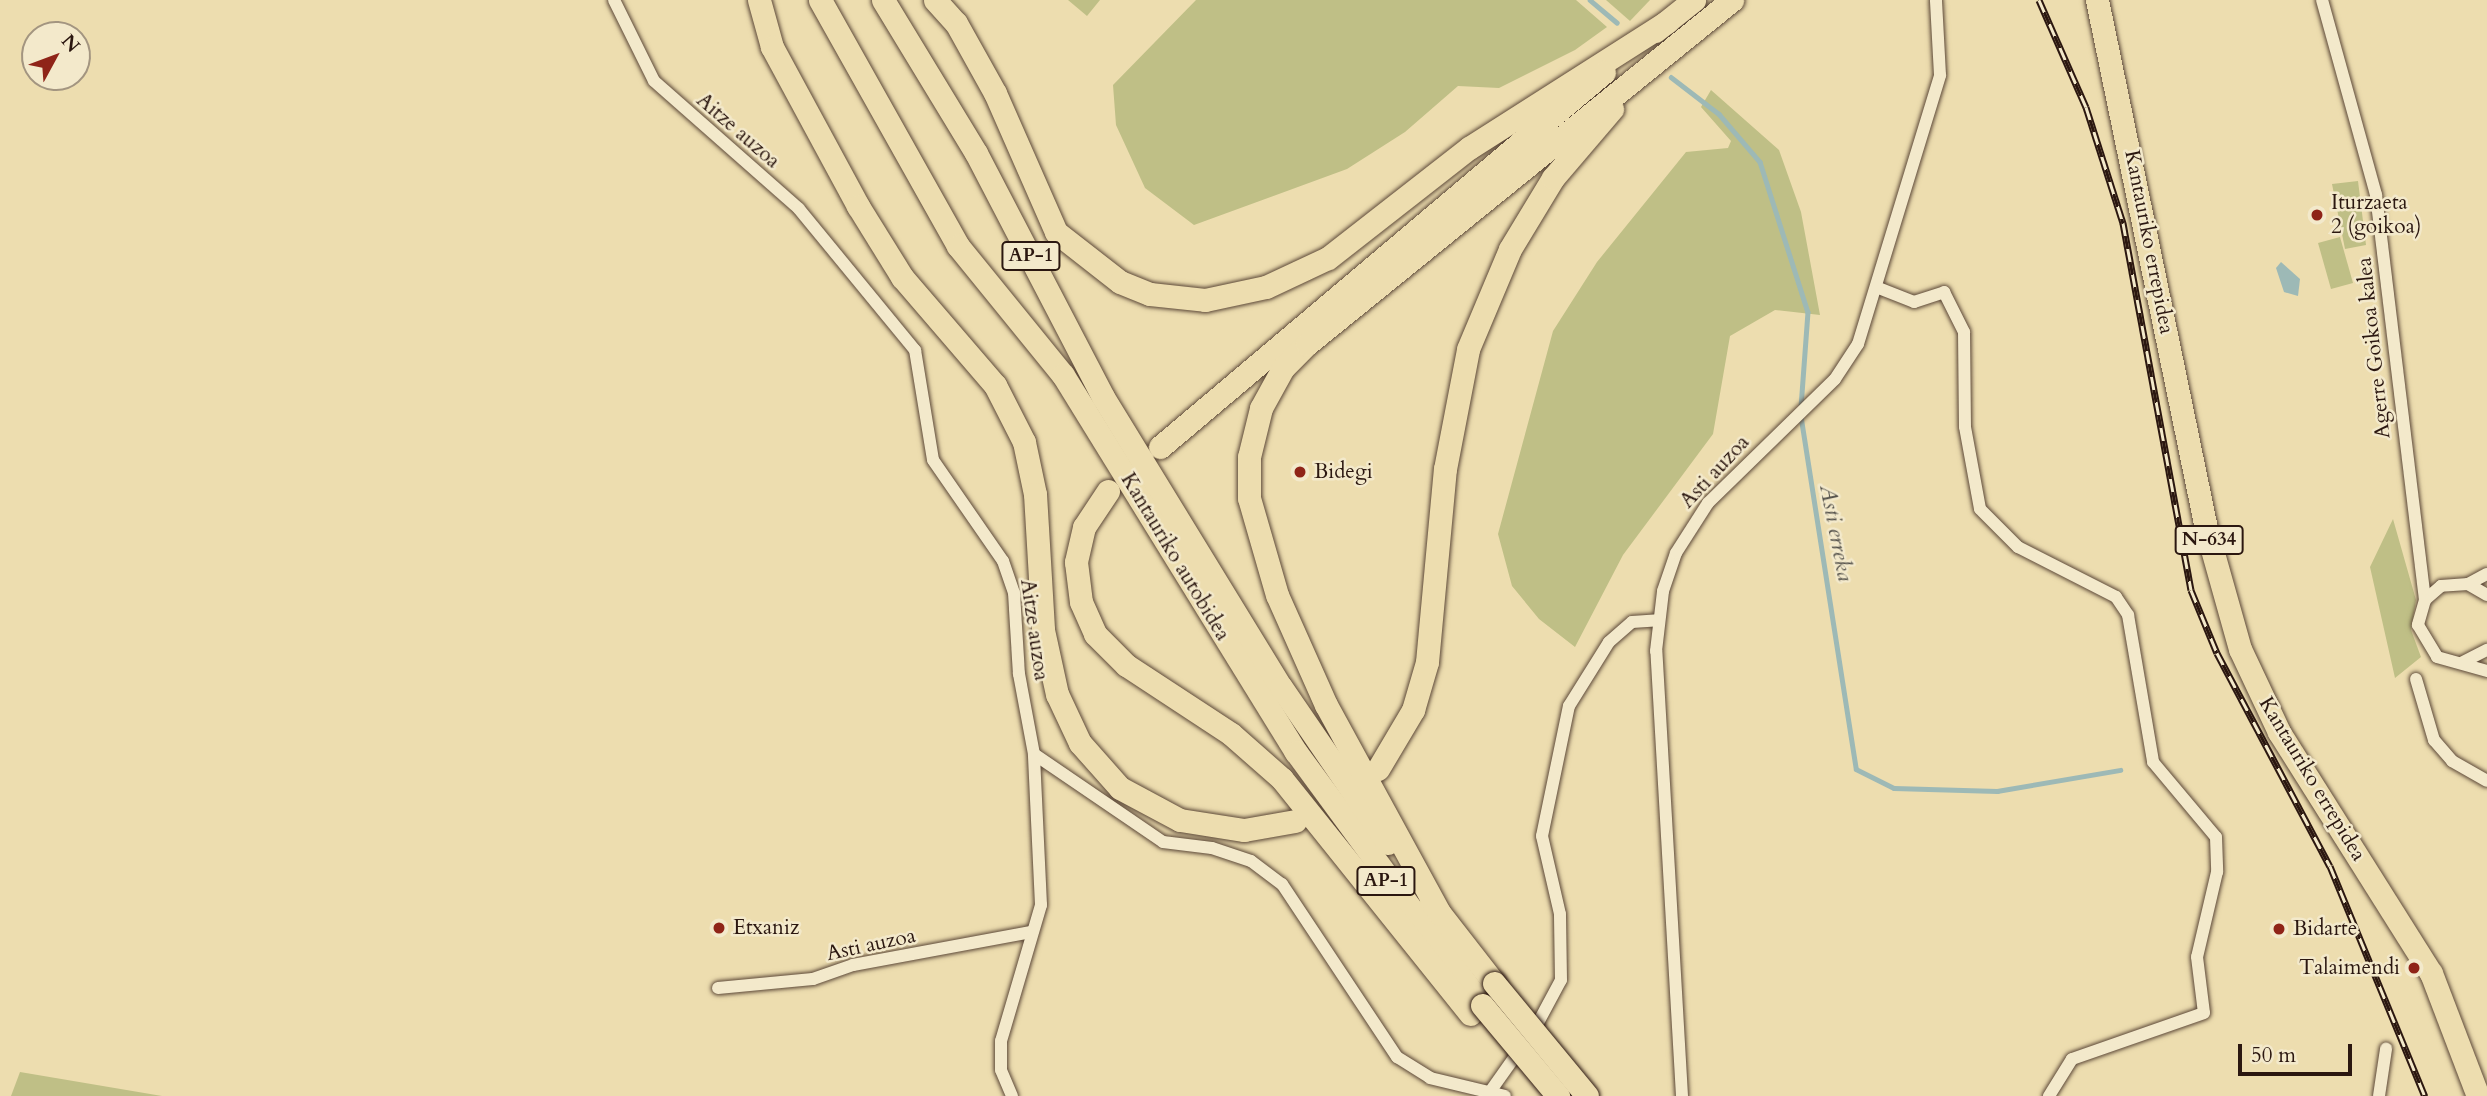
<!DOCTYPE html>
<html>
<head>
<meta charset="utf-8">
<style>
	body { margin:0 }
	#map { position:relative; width:2487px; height:1096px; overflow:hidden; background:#edddaf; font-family:Cardo,serif }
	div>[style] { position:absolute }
	.green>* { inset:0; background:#bfbf86 }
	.water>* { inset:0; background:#9db9b6 }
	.stream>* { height:4.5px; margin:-2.25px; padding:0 2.25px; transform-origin:2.25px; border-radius:2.25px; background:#9db9b6 }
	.roads { filter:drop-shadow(0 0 2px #5c4838) drop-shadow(0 0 2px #5c4838) }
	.street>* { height:12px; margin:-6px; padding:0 6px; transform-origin:6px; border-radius:6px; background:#f3e9cb }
	.highway>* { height:23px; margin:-11.5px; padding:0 11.5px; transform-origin:11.5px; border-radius:11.5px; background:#edddaf }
	.rail>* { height:7px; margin-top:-3.5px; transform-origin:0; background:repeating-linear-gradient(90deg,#f3e9cb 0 13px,#2b1710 0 26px); box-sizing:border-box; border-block:2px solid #2b1710 }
	.bridges { filter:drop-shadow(0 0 2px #2b1710) drop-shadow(0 0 2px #2b1710) }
	.highway-bridge>* { height:23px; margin:-11.5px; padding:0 11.5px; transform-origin:11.5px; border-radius:11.5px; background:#edddaf }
	.dots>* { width:19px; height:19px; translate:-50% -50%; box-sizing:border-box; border:4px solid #f3e9cb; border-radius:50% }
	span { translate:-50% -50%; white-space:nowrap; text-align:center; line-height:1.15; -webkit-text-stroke:5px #f3e9cb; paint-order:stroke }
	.shield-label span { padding:2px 5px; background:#f3e9cb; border:2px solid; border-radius:5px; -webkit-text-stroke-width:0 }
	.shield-label { font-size:19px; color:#2b1710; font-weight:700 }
	.street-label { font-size:21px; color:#2b1710 }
	.poi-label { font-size:21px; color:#2b1710 }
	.left { translate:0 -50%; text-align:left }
	.right { translate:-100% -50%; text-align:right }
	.water-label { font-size:23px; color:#53504a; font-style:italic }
	.north { position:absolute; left:21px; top:21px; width:70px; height:70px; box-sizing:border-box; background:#f3e9cb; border:2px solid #a39580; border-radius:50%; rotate:49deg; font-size:19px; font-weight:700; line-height:28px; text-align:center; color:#2b1710 }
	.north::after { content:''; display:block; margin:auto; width:24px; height:32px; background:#8f2418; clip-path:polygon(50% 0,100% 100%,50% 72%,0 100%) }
	.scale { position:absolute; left:2238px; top:1044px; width:114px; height:32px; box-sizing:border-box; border:4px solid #2b1710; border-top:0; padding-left:9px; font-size:21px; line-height:24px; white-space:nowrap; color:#2b1710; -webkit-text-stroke:5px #f3e9cb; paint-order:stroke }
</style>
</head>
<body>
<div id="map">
	<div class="green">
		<div style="clip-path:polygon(1068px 0,1100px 0,1087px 16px)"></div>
		<div style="clip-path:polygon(1196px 0,1576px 0,1607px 27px,1575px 50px,1499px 88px,1458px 86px,1405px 132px,1347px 169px,1194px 225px,1145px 188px,1116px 125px,1113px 85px)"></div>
		<div style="clip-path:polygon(1606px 0,1650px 0,1630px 21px)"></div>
		<div style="clip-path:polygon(1711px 90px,1779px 150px,1801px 212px,1820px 315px,1775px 310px,1730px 336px,1713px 434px,1623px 555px,1575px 647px,1539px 619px,1512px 586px,1498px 534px,1553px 331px,1597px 262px,1686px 152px,1728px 148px,1731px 141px,1701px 107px)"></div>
		<div style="clip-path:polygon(2358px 181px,2366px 245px,2345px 249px,2332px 184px)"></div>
		<div style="clip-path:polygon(2340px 237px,2353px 283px,2331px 289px,2318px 243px)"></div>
		<div style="clip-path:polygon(2393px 519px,2416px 600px,2411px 630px,2421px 657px,2395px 678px,2370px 567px)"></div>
		<div style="clip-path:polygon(20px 1072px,162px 1096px,11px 1096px)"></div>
	</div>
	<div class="water">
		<div style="clip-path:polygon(2281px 262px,2300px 279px,2298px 296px,2284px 292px,2276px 268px)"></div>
	</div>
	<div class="stream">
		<div style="left:1590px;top:0;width:35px;rotate:40deg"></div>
		<div style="left:1671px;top:77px;width:61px;rotate:37.6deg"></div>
		<div style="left:1719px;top:114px;width:63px;rotate:49.5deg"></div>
		<div style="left:1760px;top:162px;width:157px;rotate:72.3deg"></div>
		<div style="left:1808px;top:312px;width:96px;rotate:94.2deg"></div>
		<div style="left:1801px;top:416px;width:357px;rotate:81.1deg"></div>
		<div style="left:1856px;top:769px;width:42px;rotate:26.6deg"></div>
		<div style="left:1894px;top:788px;width:103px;rotate:1.7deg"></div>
		<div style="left:1997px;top:791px;width:125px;rotate:-9.7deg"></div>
	</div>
	<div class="roads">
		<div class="street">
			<div style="left:614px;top:0;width:90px;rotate:63.7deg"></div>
			<div style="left:654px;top:81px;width:193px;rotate:41.4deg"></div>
			<div style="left:799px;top:209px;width:183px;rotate:50.6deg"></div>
			<div style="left:915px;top:350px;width:111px;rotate:80.7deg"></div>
			<div style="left:933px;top:460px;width:123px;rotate:55.3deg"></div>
			<div style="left:1003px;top:561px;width:34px;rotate:71deg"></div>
			<div style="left:1014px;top:593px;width:81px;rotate:86.5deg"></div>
			<div style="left:1019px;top:674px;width:81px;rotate:79.4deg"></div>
			<div style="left:1034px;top:754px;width:156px;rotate:34.3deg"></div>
			<div style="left:1163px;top:842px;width:49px;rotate:7deg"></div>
			<div style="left:1212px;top:848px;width:41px;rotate:18.4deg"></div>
			<div style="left:1251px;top:861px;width:39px;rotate:37deg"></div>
			<div style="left:1282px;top:884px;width:208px;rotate:56.4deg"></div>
			<div style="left:1397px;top:1057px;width:39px;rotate:32deg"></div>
			<div style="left:1430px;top:1078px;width:77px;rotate:13.5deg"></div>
			<div style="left:2322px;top:0;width:202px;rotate:74.5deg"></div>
			<div style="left:2376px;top:195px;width:408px;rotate:83.1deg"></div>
			<div style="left:1876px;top:287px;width:41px;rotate:21.5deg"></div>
			<div style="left:1914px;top:302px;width:32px;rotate:-18deg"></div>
			<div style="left:1944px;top:292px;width:45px;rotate:63.4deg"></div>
			<div style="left:1964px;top:332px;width:95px;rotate:89.4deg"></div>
			<div style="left:1965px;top:427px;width:83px;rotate:79.6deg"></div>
			<div style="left:1980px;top:509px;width:54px;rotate:45deg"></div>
			<div style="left:2018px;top:547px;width:110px;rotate:27deg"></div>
			<div style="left:2116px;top:597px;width:22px;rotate:56deg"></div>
			<div style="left:2128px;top:615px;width:149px;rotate:80.3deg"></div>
			<div style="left:2153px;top:762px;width:98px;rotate:50deg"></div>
			<div style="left:2216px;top:837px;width:35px;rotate:88deg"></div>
			<div style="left:2217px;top:872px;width:87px;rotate:103.2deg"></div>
			<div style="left:2197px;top:957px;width:56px;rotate:82.9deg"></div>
			<div style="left:2204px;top:1013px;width:140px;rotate:160.8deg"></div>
			<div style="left:2072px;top:1059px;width:44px;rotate:121.9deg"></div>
			<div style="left:2468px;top:584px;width:21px;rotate:-28deg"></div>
			<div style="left:2487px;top:595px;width:22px;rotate:-150deg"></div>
			<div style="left:2468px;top:584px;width:27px;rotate:176deg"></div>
			<div style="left:2441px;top:586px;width:21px;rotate:139deg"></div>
			<div style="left:2425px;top:600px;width:26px;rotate:106deg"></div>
			<div style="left:2418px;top:625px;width:37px;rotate:59deg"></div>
			<div style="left:2437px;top:657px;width:52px;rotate:15.6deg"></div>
			<div style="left:2461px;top:663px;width:29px;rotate:-27deg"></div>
			<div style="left:2416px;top:679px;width:64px;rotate:73.6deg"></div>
			<div style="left:2434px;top:740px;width:28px;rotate:49deg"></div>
			<div style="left:2452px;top:761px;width:40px;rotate:29.7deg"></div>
			<div style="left:718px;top:988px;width:95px;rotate:-5.4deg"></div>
			<div style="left:813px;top:979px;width:42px;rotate:-19.3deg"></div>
			<div style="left:853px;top:965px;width:181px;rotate:-10.5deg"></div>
			<div style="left:1532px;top:1034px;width:61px;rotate:-61.8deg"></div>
			<div style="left:1561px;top:980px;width:66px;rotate:-90.9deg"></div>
			<div style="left:1560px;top:914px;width:80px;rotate:-103deg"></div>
			<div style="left:1542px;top:836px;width:133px;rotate:-78.3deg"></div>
			<div style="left:1569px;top:706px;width:75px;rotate:-58deg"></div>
			<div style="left:1609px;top:642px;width:30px;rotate:-41deg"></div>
			<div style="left:1632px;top:622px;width:26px;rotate:-4deg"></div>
			<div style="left:1012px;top:1096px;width:28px;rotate:-113deg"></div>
			<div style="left:1001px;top:1070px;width:29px;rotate:-90deg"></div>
			<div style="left:1001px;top:1041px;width:142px;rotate:-73.6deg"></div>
			<div style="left:1041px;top:905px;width:151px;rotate:-92.7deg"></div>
			<div style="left:1487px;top:1096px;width:59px;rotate:-54.7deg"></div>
			<div style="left:1682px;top:1096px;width:446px;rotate:-93.3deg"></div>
			<div style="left:1656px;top:651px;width:60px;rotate:-83.3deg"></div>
			<div style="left:1663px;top:591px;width:40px;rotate:-71.1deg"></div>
			<div style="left:1676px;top:553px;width:59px;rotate:-57.4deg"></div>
			<div style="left:1708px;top:503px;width:177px;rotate:-44.3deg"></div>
			<div style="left:1835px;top:379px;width:42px;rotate:-56.7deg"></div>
			<div style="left:1858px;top:344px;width:281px;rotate:-73deg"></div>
			<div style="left:1940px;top:75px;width:75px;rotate:-93.1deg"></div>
			<div style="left:2379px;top:1096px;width:48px;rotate:-81.5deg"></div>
		</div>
		<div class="highway">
			<div style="left:759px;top:0;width:49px;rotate:74.5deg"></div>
			<div style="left:772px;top:47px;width:181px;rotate:61.6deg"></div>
			<div style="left:858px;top:206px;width:84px;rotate:58.2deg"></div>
			<div style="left:902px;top:277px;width:143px;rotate:49.3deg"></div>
			<div style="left:995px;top:385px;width:64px;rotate:63deg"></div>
			<div style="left:1024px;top:442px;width:53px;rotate:78.1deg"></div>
			<div style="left:1035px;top:494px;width:136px;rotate:86.6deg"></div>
			<div style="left:1043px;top:630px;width:66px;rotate:77.7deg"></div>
			<div style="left:1057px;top:694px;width:54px;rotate:64.9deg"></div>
			<div style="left:1080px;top:743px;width:60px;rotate:48.4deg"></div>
			<div style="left:1120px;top:788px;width:68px;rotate:28.1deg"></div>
			<div style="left:1180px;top:820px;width:65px;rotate:8.9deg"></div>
			<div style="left:1244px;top:830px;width:52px;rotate:-10deg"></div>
			<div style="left:820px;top:0;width:282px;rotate:60.7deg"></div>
			<div style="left:958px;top:246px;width:166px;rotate:50.9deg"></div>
			<div style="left:1063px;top:375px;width:443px;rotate:58.3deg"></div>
			<div style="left:1296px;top:752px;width:314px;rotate:53.7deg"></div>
			<div style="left:883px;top:0;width:179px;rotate:58.7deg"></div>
			<div style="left:976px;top:153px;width:275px;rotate:62.5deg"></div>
			<div style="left:1103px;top:397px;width:340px;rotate:58.5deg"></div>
			<div style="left:1281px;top:687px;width:189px;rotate:55.6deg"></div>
			<div style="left:935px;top:0;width:31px;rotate:48deg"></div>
			<div style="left:956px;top:23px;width:80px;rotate:60.9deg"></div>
			<div style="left:995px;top:93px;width:152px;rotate:66.3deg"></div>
			<div style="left:1056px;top:232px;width:81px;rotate:38deg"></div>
			<div style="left:1120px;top:282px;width:32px;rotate:22deg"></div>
			<div style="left:1150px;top:294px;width:55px;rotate:6.2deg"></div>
			<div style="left:1205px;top:300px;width:62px;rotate:-12deg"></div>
			<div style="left:1266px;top:287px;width:68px;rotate:-25.1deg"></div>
			<div style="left:1328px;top:258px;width:179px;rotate:-38deg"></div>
			<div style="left:1469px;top:148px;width:235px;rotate:-32.5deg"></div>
			<div style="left:2097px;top:0;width:539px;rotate:78.34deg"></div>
			<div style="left:2206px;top:528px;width:126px;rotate:74.3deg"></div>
			<div style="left:2240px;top:649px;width:92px;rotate:64.8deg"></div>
			<div style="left:2279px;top:732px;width:285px;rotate:57.8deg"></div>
			<div style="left:2431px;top:973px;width:132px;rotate:69.1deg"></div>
			<div style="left:1655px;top:31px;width:50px;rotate:-38.5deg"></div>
			<div style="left:1160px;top:447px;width:581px;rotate:-40.18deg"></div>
			<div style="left:1108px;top:491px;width:43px;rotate:123.7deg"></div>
			<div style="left:1084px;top:527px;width:36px;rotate:103deg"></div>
			<div style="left:1076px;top:562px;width:40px;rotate:82.9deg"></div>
			<div style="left:1081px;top:602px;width:35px;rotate:66deg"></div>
			<div style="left:1095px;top:634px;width:44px;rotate:45deg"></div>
			<div style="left:1126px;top:665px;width:126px;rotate:33.3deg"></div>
			<div style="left:1231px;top:734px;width:68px;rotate:41.4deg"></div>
			<div style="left:1282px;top:779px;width:301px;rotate:51.3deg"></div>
			<div style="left:1378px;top:769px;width:69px;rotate:-59.3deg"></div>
			<div style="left:1413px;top:710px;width:50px;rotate:-73.7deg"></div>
			<div style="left:1427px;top:662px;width:194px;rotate:-84.7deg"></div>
			<div style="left:1445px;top:469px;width:122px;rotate:-79.1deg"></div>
			<div style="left:1468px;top:349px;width:108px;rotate:-67.2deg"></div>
			<div style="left:1510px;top:249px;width:83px;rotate:-58.8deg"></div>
			<div style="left:1553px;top:178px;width:91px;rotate:-49.5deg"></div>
			<div style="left:1431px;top:902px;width:103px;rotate:52.1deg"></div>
			<div style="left:1440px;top:914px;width:238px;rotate:-118.6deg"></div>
			<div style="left:1326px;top:705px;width:120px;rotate:-114deg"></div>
			<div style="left:1277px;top:595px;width:101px;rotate:-106.1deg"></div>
			<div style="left:1249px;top:498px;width:41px;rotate:-90deg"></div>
			<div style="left:1249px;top:457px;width:50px;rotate:-76.2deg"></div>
			<div style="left:1261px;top:408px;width:46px;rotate:-61.2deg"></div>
			<div style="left:1283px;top:368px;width:34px;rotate:-45deg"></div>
			<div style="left:1307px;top:344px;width:547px;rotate:-38.99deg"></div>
		</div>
	</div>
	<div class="rail">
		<div style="left:2039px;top:0;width:117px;rotate:66.3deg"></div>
		<div style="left:2086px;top:107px;width:122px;rotate:72.3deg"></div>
		<div style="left:2123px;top:223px;width:373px;rotate:79.5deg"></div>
		<div style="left:2191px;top:590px;width:68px;rotate:67.6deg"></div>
		<div style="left:2217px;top:653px;width:241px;rotate:62.1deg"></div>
		<div style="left:2330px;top:866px;width:249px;rotate:67.6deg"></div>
	</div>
	<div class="bridges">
		<div class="highway-bridge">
			<div style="left:1494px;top:983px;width:146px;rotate:50.5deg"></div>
			<div style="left:1482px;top:1005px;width:119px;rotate:50.1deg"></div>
		</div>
	</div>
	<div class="dots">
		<div style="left:2317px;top:215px;background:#8f2418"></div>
		<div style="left:1300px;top:472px;background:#8f2418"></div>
		<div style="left:719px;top:928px;background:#8f2418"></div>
		<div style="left:2279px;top:929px;background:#8f2418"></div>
		<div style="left:2414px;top:968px;background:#8f2418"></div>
	</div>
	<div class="shield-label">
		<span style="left:1031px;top:256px">AP-1</span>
		<span style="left:2209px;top:540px">N-634</span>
		<span style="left:1386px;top:881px">AP-1</span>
	</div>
	<div class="street-label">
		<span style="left:738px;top:131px;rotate:41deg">Aitze auzoa</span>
		<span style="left:2149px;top:242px;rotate:79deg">Kantauriko errepidea</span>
		<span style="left:2374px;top:348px;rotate:-96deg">Agerre Goikoa kalea</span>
		<span style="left:1715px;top:472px;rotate:-47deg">Asti auzoa</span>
		<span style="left:1175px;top:557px;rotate:59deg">Kantauriko autobidea</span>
		<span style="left:1034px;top:630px;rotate:82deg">Aitze auzoa</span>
		<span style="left:2312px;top:779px;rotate:59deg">Kantauriko errepidea</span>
		<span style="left:871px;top:945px;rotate:-12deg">Asti auzoa</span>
	</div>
	<div class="poi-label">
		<span class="left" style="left:2331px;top:215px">Iturzaeta<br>2 (goikoa)</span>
		<span class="left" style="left:1314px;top:472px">Bidegi</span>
		<span class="left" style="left:733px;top:928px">Etxaniz</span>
		<span class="left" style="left:2293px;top:929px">Bidarte</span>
		<span class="right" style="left:2400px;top:968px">Talaimendi</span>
	</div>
	<div class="water-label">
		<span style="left:1836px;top:533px;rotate:79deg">Asti erreka</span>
	</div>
	<div class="north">N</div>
	<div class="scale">50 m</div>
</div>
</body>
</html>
